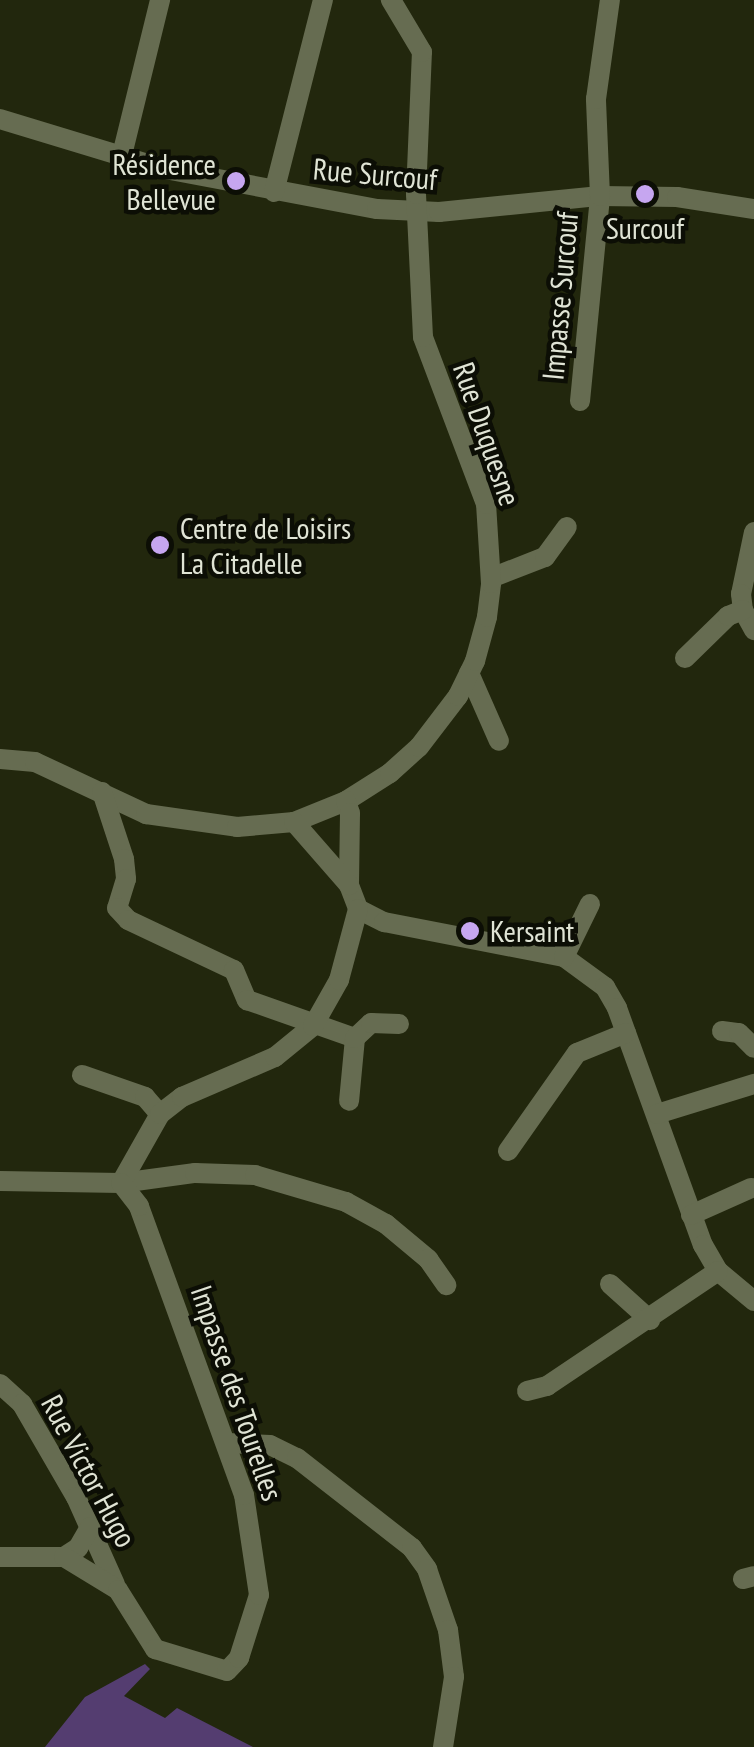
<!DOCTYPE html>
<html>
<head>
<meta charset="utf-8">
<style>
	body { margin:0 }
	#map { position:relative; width:754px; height:1747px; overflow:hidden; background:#22270d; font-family:"PT Sans Narrow",sans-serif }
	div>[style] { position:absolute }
	.green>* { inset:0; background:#543d70 }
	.minor>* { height:20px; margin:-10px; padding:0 10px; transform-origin:10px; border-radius:10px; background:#666c51 }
	.dots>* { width:28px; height:28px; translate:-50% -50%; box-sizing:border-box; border:5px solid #0c0e05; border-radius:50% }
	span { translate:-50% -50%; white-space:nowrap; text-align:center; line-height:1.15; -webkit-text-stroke:9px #0c0e05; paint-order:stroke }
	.poi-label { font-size:30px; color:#e0e4d5 }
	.right { translate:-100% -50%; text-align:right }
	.left { translate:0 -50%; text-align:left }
	.street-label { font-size:30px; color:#e0e4d5 }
</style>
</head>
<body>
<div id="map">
	<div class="green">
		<div style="clip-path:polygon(145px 1664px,150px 1669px,124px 1696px,165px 1718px,177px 1708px,253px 1747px,45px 1747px,85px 1697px)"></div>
	</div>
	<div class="minor">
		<div style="left:0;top:119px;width:172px;rotate:16.9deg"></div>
		<div style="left:165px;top:169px;width:216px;rotate:10.7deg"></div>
		<div style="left:377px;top:209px;width:62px;rotate:2.8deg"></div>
		<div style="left:439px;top:212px;width:162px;rotate:-5.7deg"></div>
		<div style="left:600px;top:196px;width:77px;rotate:0.7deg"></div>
		<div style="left:677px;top:197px;width:78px;rotate:8.9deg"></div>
		<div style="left:121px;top:159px;width:164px;rotate:-76.2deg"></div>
		<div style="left:274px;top:192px;width:198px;rotate:-75.7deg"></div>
		<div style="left:580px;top:401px;width:206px;rotate:-84.4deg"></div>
		<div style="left:600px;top:196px;width:97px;rotate:-92.4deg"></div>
		<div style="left:596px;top:99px;width:100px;rotate:-82deg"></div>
		<div style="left:754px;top:532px;width:63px;rotate:101.8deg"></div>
		<div style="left:741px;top:594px;width:16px;rotate:83deg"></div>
		<div style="left:743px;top:610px;width:23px;rotate:61deg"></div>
		<div style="left:491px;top:578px;width:58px;rotate:-21.3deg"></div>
		<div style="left:545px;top:557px;width:37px;rotate:-54deg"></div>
		<div style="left:685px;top:658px;width:60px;rotate:-44.3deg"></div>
		<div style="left:728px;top:616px;width:16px;rotate:-22deg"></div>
		<div style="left:469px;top:673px;width:74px;rotate:66.2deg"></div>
		<div style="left:0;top:759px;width:35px;rotate:5deg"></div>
		<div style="left:35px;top:762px;width:123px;rotate:25.1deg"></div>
		<div style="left:146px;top:814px;width:92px;rotate:8.1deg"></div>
		<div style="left:237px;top:827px;width:57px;rotate:-5deg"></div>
		<div style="left:294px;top:822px;width:56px;rotate:-22deg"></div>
		<div style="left:346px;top:801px;width:52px;rotate:-32.5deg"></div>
		<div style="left:390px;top:773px;width:39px;rotate:-42deg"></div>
		<div style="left:419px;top:747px;width:64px;rotate:-52.6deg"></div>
		<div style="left:458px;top:696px;width:39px;rotate:-64deg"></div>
		<div style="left:475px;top:661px;width:46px;rotate:-74.7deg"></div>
		<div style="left:487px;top:617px;width:34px;rotate:-83deg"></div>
		<div style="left:491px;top:583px;width:79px;rotate:-93.6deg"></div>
		<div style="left:486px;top:504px;width:178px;rotate:-110.7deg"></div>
		<div style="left:423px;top:337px;width:143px;rotate:-92.8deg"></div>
		<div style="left:416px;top:194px;width:142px;rotate:-87.6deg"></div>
		<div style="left:422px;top:52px;width:61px;rotate:-120.8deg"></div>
		<div style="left:102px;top:792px;width:71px;rotate:71.8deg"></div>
		<div style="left:124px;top:859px;width:20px;rotate:84deg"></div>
		<div style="left:126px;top:879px;width:30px;rotate:107deg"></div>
		<div style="left:117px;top:908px;width:16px;rotate:47deg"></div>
		<div style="left:128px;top:920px;width:117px;rotate:25.3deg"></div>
		<div style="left:234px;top:970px;width:33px;rotate:67deg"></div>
		<div style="left:247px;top:1000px;width:114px;rotate:19.4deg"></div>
		<div style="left:355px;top:1038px;width:63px;rotate:95.4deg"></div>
		<div style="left:346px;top:801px;width:13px;rotate:72deg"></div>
		<div style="left:350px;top:813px;width:72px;rotate:90.8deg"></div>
		<div style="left:349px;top:885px;width:26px;rotate:69deg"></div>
		<div style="left:358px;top:909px;width:29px;rotate:27deg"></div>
		<div style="left:384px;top:922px;width:183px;rotate:11deg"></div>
		<div style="left:564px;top:957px;width:51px;rotate:36.2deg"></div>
		<div style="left:605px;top:987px;width:24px;rotate:60deg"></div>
		<div style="left:617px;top:1008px;width:252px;rotate:70.1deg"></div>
		<div style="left:703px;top:1245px;width:30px;rotate:60deg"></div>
		<div style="left:718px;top:1271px;width:47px;rotate:39.8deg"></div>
		<div style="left:294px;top:822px;width:84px;rotate:48.9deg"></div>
		<div style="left:564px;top:957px;width:59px;rotate:-63.9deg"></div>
		<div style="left:722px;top:1031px;width:17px;rotate:7deg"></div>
		<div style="left:739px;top:1033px;width:21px;rotate:45deg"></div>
		<div style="left:355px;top:1038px;width:22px;rotate:-43deg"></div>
		<div style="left:371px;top:1023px;width:28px;rotate:2deg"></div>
		<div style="left:82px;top:1075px;width:67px;rotate:19.2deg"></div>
		<div style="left:145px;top:1097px;width:23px;rotate:49deg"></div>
		<div style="left:657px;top:1114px;width:102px;rotate:-17.2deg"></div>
		<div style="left:508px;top:1151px;width:120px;rotate:-54.9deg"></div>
		<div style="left:577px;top:1053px;width:53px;rotate:-22.2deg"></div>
		<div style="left:0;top:1181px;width:121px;rotate:0.9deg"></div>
		<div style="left:121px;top:1183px;width:75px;rotate:-7.7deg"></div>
		<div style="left:195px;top:1173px;width:60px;rotate:1.9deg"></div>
		<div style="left:255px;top:1175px;width:95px;rotate:16.5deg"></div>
		<div style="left:346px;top:1202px;width:46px;rotate:28.8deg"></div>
		<div style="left:386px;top:1224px;width:55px;rotate:39.8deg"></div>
		<div style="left:428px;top:1259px;width:32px;rotate:55deg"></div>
		<div style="left:121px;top:1183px;width:79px;rotate:-60.5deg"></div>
		<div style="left:160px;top:1114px;width:28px;rotate:-38deg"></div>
		<div style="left:182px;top:1097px;width:101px;rotate:-23.3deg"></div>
		<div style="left:275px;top:1057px;width:49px;rotate:-39.2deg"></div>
		<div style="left:313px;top:1026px;width:53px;rotate:-60.5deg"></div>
		<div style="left:339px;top:980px;width:73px;rotate:-75deg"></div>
		<div style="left:691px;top:1215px;width:66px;rotate:-24.2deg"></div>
		<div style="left:610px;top:1284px;width:54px;rotate:42deg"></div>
		<div style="left:0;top:1384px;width:30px;rotate:42deg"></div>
		<div style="left:22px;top:1404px;width:108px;rotate:59.9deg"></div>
		<div style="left:76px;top:1497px;width:95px;rotate:65.9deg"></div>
		<div style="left:527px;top:1391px;width:21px;rotate:-14deg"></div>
		<div style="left:547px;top:1386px;width:206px;rotate:-33.9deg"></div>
		<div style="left:227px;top:1443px;width:43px;rotate:2.7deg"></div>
		<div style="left:270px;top:1445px;width:30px;rotate:26deg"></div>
		<div style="left:297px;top:1458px;width:146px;rotate:38deg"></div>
		<div style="left:412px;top:1548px;width:26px;rotate:54deg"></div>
		<div style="left:427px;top:1569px;width:65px;rotate:71deg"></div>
		<div style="left:448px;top:1630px;width:47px;rotate:82.7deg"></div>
		<div style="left:454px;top:1677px;width:71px;rotate:98.9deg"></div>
		<div style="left:0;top:1557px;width:64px"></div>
		<div style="left:64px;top:1557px;width:17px;rotate:-33deg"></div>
		<div style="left:78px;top:1548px;width:24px;rotate:-60deg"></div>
		<div style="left:64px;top:1557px;width:63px;rotate:31.4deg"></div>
		<div style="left:118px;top:1590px;width:70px;rotate:57.9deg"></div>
		<div style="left:155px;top:1649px;width:75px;rotate:17deg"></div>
		<div style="left:227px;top:1671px;width:18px;rotate:-47deg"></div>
		<div style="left:239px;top:1658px;width:66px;rotate:-72.4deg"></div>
		<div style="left:259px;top:1595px;width:101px;rotate:-98.5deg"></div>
		<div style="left:244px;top:1495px;width:307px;rotate:-110deg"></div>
		<div style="left:139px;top:1206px;width:29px;rotate:-128deg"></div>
		<div style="left:743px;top:1579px;width:11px;rotate:-15deg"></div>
	</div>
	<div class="dots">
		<div style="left:236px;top:181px;background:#c6a6f0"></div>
		<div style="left:645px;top:194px;background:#c6a6f0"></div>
		<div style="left:160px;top:545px;background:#c6a6f0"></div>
		<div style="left:470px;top:931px;background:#c6a6f0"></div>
	</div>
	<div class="poi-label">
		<span class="right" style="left:216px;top:181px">Résidence<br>Bellevue</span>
		<span style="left:645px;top:228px">Surcouf</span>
		<span class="left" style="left:180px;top:545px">Centre de Loisirs<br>La Citadelle</span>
		<span class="left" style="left:490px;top:931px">Kersaint</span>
	</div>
	<div class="street-label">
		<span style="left:375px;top:174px;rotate:5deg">Rue Surcouf</span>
		<span style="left:560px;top:296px;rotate:-85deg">Impasse Surcouf</span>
		<span style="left:487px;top:434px;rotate:71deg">Rue Duquesne</span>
		<span style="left:237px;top:1393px;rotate:71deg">Impasse des Tourelles</span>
		<span style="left:89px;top:1471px;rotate:62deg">Rue Victor Hugo</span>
	</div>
</div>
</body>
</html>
